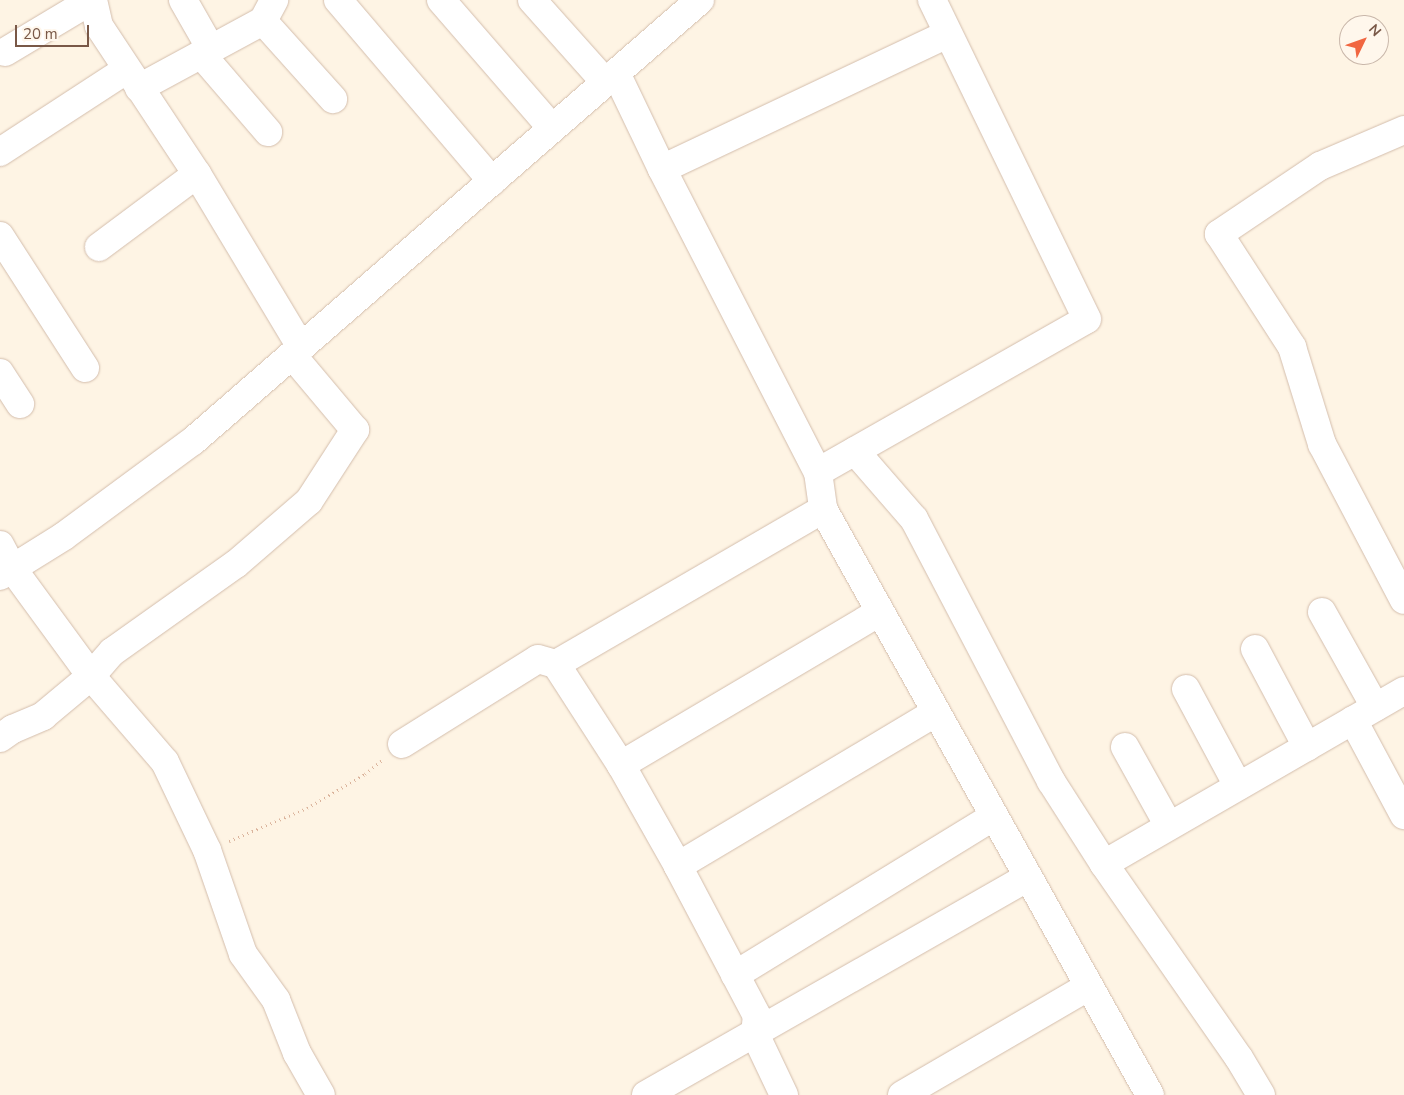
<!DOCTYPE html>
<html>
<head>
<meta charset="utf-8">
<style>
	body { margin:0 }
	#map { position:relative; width:1404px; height:1095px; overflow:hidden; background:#fef4e4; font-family:"Nunito Sans",sans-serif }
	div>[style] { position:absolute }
	.path>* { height:3px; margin-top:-1.5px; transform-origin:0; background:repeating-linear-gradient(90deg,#dbb49c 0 1px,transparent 0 5px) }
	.roads { filter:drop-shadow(0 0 1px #d3bdac) drop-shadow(0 0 1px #d3bdac) }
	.minor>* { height:28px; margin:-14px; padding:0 14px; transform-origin:14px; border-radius:14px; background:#fff }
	span { translate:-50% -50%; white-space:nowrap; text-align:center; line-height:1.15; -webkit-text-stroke:4px #fff7ec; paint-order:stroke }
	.north { position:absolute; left:1339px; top:15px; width:50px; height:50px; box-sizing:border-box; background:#fff7ec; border:1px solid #c9b7aa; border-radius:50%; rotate:48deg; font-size:14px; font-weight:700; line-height:20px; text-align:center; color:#795847 }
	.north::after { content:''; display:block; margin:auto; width:18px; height:22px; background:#f16640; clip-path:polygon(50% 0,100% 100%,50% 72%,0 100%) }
	.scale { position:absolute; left:15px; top:25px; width:74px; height:22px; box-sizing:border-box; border:2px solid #795847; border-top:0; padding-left:6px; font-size:15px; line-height:18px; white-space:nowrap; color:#795847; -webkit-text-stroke:4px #fff7ec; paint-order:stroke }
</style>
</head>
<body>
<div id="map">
	<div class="path">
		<div style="left:229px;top:841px;width:85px;rotate:-22.9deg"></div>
		<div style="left:307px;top:808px;width:67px;rotate:-30.4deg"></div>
		<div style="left:365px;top:774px;width:22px;rotate:-39deg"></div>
	</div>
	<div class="roads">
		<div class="minor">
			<div style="left:93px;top:0;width:27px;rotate:77deg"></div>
			<div style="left:99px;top:26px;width:178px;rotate:56.5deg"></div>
			<div style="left:197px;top:174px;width:202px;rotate:59deg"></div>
			<div style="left:183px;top:0;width:56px;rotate:60.3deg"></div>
			<div style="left:338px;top:0;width:238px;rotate:49.6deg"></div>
			<div style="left:441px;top:0;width:169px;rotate:49.1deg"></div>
			<div style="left:532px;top:0;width:110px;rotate:48.3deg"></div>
			<div style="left:263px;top:21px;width:105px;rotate:48.1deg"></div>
			<div style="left:5px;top:52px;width:101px;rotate:-30.9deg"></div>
			<div style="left:201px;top:54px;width:103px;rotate:49.3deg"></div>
			<div style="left:616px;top:73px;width:106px;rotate:64.4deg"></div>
			<div style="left:662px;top:169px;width:315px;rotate:-25.3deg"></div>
			<div style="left:139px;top:88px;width:141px;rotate:-28.4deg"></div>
			<div style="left:263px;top:21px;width:24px;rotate:-62deg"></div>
			<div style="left:1404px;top:130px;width:91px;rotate:156.8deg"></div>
			<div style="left:1320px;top:166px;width:122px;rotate:146deg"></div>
			<div style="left:1219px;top:234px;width:135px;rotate:57.1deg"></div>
			<div style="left:1292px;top:347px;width:102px;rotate:72.8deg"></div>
			<div style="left:1322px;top:444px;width:176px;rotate:62.3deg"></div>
			<div style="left:0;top:152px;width:150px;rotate:-33.1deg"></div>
			<div style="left:662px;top:169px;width:341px;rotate:62.8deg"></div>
			<div style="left:818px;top:472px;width:37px;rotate:82deg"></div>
			<div style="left:823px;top:509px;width:671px;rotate:60.84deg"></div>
			<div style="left:0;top:236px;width:157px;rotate:57.2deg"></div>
			<div style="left:99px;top:247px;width:122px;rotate:-36.7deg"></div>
			<div style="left:0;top:373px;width:37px;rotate:57deg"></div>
			<div style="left:855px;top:451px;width:90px;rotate:49.1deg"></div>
			<div style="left:914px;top:519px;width:296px;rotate:62.4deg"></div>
			<div style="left:1051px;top:781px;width:98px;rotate:57.4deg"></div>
			<div style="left:1104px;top:864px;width:236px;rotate:55.2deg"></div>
			<div style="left:1239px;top:1058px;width:43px;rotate:59.3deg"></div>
			<div style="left:818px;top:472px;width:309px;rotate:-29.6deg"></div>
			<div style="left:1087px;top:319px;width:355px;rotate:-115.9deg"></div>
			<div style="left:0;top:545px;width:26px;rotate:62deg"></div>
			<div style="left:12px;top:568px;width:134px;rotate:53.8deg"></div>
			<div style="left:91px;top:676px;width:113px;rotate:49.3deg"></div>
			<div style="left:165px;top:762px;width:98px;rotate:64.5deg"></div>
			<div style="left:207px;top:850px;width:110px;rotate:70.9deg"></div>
			<div style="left:243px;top:954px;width:57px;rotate:54.3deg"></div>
			<div style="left:276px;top:1000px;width:57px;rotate:68.4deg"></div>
			<div style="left:297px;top:1053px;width:48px;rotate:60.3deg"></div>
			<div style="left:0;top:576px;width:75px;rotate:-32deg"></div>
			<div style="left:64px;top:536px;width:160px;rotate:-36.4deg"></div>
			<div style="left:193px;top:441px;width:672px;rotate:-41.02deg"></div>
			<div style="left:1322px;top:612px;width:109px;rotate:60.8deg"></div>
			<div style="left:1255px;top:649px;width:111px;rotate:62deg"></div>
			<div style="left:1186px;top:689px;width:110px;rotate:61.8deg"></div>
			<div style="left:1353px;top:720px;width:108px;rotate:61.8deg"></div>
			<div style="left:0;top:738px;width:16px;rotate:-35deg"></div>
			<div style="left:13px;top:729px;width:33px;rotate:-23deg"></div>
			<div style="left:43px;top:716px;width:62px;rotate:-39.8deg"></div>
			<div style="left:91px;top:676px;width:32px;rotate:-49deg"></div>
			<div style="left:112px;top:652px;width:152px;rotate:-35.4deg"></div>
			<div style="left:236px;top:564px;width:96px;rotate:-40.8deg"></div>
			<div style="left:309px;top:501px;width:85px;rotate:-57.1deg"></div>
			<div style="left:355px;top:430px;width:98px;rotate:-130deg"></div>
			<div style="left:402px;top:744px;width:160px;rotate:-32deg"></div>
			<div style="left:538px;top:659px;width:19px;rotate:16deg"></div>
			<div style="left:1125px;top:747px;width:90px;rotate:60.9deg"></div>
			<div style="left:621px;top:765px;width:301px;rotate:-30.6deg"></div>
			<div style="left:1104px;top:864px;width:346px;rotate:-30deg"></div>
			<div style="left:678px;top:866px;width:300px;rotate:-30.8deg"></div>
			<div style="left:735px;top:975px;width:304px;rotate:-31.5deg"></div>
			<div style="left:646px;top:1095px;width:440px;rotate:-29.7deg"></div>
			<div style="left:784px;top:1095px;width:68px;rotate:-115.4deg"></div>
			<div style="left:755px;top:1034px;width:18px;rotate:-84deg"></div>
			<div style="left:757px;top:1016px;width:170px;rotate:-117.8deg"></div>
			<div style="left:678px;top:866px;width:116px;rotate:-119.4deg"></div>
			<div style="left:621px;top:765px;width:120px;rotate:-122.8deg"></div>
			<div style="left:556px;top:664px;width:309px;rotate:-30.1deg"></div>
			<div style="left:902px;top:1095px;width:216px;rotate:-30.2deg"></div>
		</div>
	</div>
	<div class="north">N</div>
	<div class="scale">20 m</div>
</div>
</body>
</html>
